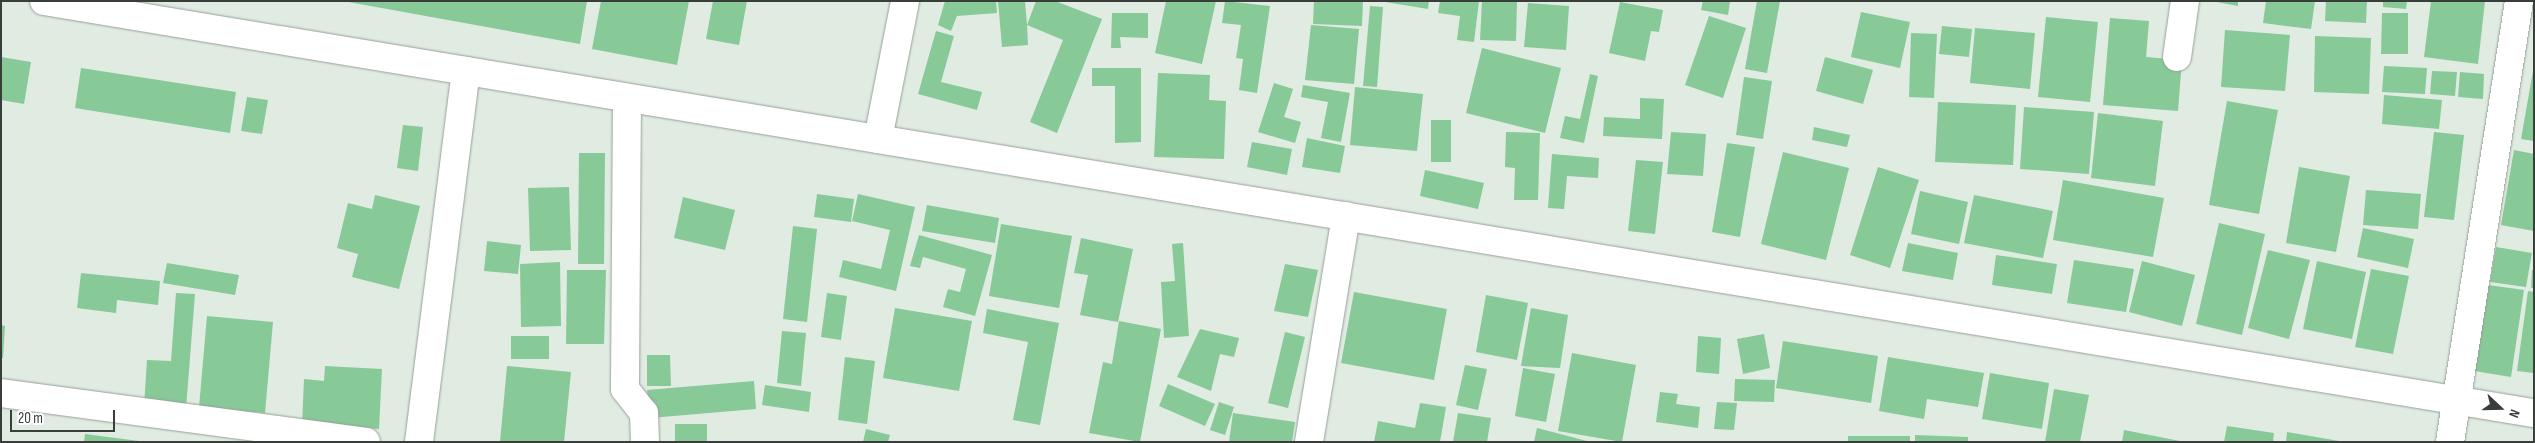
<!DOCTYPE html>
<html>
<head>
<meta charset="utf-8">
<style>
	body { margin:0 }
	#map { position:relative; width:2535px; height:443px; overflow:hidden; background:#e0ebe2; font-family:"Sofia Sans Condensed",sans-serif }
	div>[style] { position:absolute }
	.building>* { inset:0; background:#88c998 }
	.roads { filter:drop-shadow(0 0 1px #96a098) drop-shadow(0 0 1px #96a098) }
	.street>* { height:28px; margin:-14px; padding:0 14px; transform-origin:14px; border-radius:14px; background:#fff }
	span { translate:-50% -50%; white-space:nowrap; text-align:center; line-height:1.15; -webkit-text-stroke:4px #fff; paint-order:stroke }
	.frame { position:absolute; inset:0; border:2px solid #3a3e3b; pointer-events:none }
	.north { position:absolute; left:2475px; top:383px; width:50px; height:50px; -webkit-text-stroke:4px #fff; paint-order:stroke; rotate:111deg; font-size:14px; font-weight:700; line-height:20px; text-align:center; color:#3a3e3b }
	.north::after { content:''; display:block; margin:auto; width:18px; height:22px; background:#3a3e3b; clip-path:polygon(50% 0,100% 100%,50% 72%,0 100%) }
	.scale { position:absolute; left:10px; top:410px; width:105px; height:22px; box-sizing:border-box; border:2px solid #3a3e3b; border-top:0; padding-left:6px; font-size:15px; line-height:18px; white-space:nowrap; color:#3a3e3b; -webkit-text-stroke:4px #fff; paint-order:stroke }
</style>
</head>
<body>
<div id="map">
	<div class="building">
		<div style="clip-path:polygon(343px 1px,587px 1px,580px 44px)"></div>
		<div style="clip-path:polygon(601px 1px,689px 1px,677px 65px,592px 49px)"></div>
		<div style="clip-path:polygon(713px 1px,747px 1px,739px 45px,706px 39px)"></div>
		<div style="clip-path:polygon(945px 1px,996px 1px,997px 13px,957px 16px,951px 31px,938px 25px)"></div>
		<div style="clip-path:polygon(998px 1px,1025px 1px,1027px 25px,1036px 1px,1055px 1px,1102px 19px,1057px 133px,1030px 122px,1063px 40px,1027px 25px,1028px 45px,1002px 47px)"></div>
		<div style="clip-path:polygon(1166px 1px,1216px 1px,1202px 64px,1155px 53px)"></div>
		<div style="clip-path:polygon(1225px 1px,1270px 6px,1257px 93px,1239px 90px,1243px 59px,1236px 58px,1241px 25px,1222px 23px)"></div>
		<div style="clip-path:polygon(1314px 1px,1363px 1px,1362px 26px,1313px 24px)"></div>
		<div style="clip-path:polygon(1379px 1px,1429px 1px,1428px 9px)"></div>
		<div style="clip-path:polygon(1440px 1px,1479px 1px,1474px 42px,1457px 40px,1460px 16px,1438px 13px)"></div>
		<div style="clip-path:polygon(1482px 1px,1517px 1px,1516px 41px,1480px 40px)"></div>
		<div style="clip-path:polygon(1703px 1px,1730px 1px,1728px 15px,1701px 10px)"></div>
		<div style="clip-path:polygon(1757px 1px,1780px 1px,1767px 73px,1745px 69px)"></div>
		<div style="clip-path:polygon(2211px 1px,2238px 1px,2238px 6px)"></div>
		<div style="clip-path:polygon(2266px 1px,2315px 1px,2311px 29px,2263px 23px)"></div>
		<div style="clip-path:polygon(2326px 1px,2367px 1px,2366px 23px,2325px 21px)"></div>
		<div style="clip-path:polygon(2383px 1px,2407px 1px,2406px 9px,2383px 7px)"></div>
		<div style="clip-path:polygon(2431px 1px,2485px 1px,2478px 64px,2424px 57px)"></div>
		<div style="clip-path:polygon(1620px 2px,1663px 10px,1659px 32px,1651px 31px,1645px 61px,1609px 53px)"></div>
		<div style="clip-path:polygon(1528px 3px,1569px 6px,1566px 50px,1524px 47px)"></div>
		<div style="clip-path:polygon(1370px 6px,1383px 7px,1377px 87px,1363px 86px)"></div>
		<div style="clip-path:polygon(1861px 12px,1910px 22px,1900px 68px,1851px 57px)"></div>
		<div style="clip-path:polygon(1112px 13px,1148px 13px,1148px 38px,1120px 37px,1121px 48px,1111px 48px)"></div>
		<div style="clip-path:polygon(2382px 13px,2408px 13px,2408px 54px,2381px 54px)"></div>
		<div style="clip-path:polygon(1709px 16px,1746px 28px,1723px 98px,1685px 85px)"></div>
		<div style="clip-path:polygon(2046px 17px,2098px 22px,2090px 102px,2038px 97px)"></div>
		<div style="clip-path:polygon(2110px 18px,2149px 21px,2146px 57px,2182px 60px,2178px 111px,2103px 105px)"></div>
		<div style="clip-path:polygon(1311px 25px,1359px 29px,1354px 84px,1305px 80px)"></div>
		<div style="clip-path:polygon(1942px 26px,1972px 29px,1969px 57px,1939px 54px)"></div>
		<div style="clip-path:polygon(1975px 28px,2035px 33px,2030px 89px,1970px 83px)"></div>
		<div style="clip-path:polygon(2225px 30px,2290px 35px,2285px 91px,2221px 87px)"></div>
		<div style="clip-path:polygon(936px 31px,954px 36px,941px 82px,982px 92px,977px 110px,918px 94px)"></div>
		<div style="clip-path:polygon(1911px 33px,1937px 34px,1934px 98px,1909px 97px)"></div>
		<div style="clip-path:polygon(2315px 36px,2371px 38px,2369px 94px,2314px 92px)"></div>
		<div style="clip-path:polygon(1482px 48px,1561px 68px,1545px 133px,1466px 113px)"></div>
		<div style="clip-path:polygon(1px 57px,31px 62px,24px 104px,1px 100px)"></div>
		<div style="clip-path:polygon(1825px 57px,1873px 70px,1863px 104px,1816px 91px)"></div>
		<div style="clip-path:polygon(2384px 66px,2427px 68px,2425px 94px,2382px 92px)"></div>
		<div style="clip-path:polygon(81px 68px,236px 92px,230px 133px,75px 108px)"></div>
		<div style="clip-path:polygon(1092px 68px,1141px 68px,1141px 142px,1115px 143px,1115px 86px,1092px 86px)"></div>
		<div style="clip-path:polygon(2432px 71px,2457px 72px,2455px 96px,2430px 94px)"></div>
		<div style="clip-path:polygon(2533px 71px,2534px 71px,2534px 141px,2521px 139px)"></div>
		<div style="clip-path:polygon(2460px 72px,2484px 74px,2483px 99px,2458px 97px)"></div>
		<div style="clip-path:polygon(1158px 73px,1210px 75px,1209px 100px,1226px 101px,1224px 159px,1154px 157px)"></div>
		<div style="clip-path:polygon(1590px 74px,1598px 76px,1584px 143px,1560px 138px,1565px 116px,1580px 119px)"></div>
		<div style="clip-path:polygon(1744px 77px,1772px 81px,1763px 139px,1736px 135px)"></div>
		<div style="clip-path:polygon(1274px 83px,1293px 89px,1284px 117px,1301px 122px,1295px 143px,1258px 132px)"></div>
		<div style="clip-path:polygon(1303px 85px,1350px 93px,1341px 142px,1321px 138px,1328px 102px,1301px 97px)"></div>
		<div style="clip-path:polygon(1355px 87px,1423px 94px,1417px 151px,1350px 145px)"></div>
		<div style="clip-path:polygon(2384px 95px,2442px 100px,2439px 129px,2382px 124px)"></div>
		<div style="clip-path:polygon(247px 97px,268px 100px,262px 134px,241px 131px)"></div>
		<div style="clip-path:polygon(1640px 98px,1664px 99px,1662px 139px,1603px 136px,1604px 117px,1640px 119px)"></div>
		<div style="clip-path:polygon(2227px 101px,2278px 110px,2259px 214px,2209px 205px)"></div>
		<div style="clip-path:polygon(1938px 102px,2016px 105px,2013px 165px,1935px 162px)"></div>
		<div style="clip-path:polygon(2024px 107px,2094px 112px,2089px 174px,2020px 169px)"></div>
		<div style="clip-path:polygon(2098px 113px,2163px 121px,2155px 186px,2091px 178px)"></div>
		<div style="clip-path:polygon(1431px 120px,1451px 120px,1451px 162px,1431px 162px)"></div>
		<div style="clip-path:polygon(403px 125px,423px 127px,418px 171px,397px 168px)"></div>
		<div style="clip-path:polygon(1814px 127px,1850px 135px,1847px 147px,1812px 140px)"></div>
		<div style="clip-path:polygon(1506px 132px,1540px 133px,1538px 200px,1514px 200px,1515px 168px,1505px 167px)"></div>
		<div style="clip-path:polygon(1671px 132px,1706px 134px,1703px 176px,1667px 174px)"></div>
		<div style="clip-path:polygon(2434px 132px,2464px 135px,2454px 220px,2424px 217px)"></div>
		<div style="clip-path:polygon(1307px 138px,1345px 146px,1340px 173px,1302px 167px)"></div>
		<div style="clip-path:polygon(1252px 142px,1292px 149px,1287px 175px,1247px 167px)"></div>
		<div style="clip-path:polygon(1727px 143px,1755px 147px,1740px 237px,1712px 232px)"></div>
		<div style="clip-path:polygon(2514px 150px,2534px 154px,2534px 231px,2501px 225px)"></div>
		<div style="clip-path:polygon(1783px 152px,1849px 168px,1826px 260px,1761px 244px)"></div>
		<div style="clip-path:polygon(579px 153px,605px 153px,604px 264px,578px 264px)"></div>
		<div style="clip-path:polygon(1552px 154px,1599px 158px,1598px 178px,1567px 176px,1564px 209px,1548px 208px)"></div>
		<div style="clip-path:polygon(1636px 160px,1663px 162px,1655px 234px,1628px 231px)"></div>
		<div style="clip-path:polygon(1878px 167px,1919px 180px,1890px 268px,1850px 255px)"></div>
		<div style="clip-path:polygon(2299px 167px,2350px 176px,2336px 252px,2286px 243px)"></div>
		<div style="clip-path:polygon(1425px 170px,1484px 183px,1478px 209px,1420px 196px)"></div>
		<div style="clip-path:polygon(2063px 180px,2164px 198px,2153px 257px,2053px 240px)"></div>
		<div style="clip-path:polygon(569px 187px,571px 250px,530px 251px,528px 188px)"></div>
		<div style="clip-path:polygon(2366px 190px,2421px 194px,2418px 229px,2363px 225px)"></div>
		<div style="clip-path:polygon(1920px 191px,1968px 202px,1959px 244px,1911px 234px)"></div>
		<div style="clip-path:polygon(817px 194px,854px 199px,851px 222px,814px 217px)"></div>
		<div style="clip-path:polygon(858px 194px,915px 207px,896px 291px,839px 277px,843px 260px,881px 269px,890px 230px,852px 221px)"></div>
		<div style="clip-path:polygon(375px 195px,420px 206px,399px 289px,352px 277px,358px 254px,337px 248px,348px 203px,372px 209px)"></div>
		<div style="clip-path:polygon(1974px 195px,2053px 211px,2043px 258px,1964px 243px)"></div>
		<div style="clip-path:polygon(683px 197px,735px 210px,725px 250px,674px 238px)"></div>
		<div style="clip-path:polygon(927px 205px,999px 218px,995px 243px,922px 231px)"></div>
		<div style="clip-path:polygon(2219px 223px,2265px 234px,2242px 335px,2196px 324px)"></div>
		<div style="clip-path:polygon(1001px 224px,1072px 236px,1059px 308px,989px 296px)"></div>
		<div style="clip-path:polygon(793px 226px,817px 229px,807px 322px,783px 319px)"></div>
		<div style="clip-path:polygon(2363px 228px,2414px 239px,2408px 268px,2357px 257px)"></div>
		<div style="clip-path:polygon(919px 235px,992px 255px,975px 316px,943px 307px,948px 289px,960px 292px,966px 269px,923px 257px,920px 268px,910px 266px)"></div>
		<div style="clip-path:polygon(1081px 238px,1133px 249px,1118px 322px,1080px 315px,1088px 275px,1074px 273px)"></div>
		<div style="clip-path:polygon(487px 241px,521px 245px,518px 274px,484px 271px)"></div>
		<div style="clip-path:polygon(1183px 243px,1189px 336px,1164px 338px,1161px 282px,1175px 281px,1172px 244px)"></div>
		<div style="clip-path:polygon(1908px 243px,1958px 253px,1953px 280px,1902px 271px)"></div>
		<div style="clip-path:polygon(2496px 247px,2532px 253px,2526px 287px,2490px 282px)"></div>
		<div style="clip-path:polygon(2268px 250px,2310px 260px,2289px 339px,2248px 328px)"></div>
		<div style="clip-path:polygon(1996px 255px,2057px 264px,2052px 294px,1992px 285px)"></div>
		<div style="clip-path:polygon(2074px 260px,2134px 269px,2126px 312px,2067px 303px)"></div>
		<div style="clip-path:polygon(2142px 261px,2195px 275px,2182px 326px,2129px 312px)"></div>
		<div style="clip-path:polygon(2317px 261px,2366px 272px,2352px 339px,2303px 329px)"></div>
		<div style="clip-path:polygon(560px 262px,561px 326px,521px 327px,520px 264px)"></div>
		<div style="clip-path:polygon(167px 263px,239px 275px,235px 295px,163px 283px)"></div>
		<div style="clip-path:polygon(1285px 264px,1318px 270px,1308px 317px,1274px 311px)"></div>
		<div style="clip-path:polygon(2371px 269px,2409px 276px,2393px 354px,2355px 347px)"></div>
		<div style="clip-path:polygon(567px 270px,606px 270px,604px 344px,566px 344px)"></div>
		<div style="clip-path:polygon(2532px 270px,2534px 270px,2534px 288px,2531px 288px)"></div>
		<div style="clip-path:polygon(81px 273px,160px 281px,158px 305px,117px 300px,116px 313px,77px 308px)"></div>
		<div style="clip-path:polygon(2488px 285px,2524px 290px,2511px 377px,2474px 371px)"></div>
		<div style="clip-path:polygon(2528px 291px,2534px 292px,2534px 373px,2517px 371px)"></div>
		<div style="clip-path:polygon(1354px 292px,1447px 309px,1434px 380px,1341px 363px)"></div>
		<div style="clip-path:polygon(176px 293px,195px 294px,186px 409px,144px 406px,147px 360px,171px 361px)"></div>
		<div style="clip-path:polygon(827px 293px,847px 296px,841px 340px,821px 337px)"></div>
		<div style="clip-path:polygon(1486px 295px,1528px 303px,1517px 360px,1476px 352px)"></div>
		<div style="clip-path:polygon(895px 308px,972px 321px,959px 391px,883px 378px)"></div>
		<div style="clip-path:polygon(1531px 308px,1568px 315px,1560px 368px,1521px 366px)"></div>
		<div style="clip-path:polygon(987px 309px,1059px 323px,1040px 425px,1013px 420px,1028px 342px,983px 333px)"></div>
		<div style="clip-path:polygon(207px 316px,273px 322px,265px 413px,199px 407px)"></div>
		<div style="clip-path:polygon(1119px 321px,1161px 329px,1140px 442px,1089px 433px,1103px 362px,1112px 364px)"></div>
		<div style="clip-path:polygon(1px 325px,5px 326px,3px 358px,1px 358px)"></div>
		<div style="clip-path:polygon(1200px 329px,1239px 338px,1234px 357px,1220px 354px,1211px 391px,1177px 377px)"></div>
		<div style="clip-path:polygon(782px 331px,806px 333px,801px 386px,777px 383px)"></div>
		<div style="clip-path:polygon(1285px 332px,1305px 337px,1288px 408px,1268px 403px)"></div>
		<div style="clip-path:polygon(1764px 334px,1770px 368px,1743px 374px,1737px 339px)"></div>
		<div style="clip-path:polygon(511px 336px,549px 336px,549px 359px,511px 359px)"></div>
		<div style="clip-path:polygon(1698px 336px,1721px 338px,1719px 374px,1696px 372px)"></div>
		<div style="clip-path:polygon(1783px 341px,1878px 356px,1871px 403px,1776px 388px)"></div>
		<div style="clip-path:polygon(1572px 353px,1636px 365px,1622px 442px,1558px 431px)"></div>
		<div style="clip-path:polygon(647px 355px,670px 355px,671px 386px,647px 386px)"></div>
		<div style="clip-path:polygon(845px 357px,875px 361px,867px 424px,838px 420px)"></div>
		<div style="clip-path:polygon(1888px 357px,1984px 373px,1978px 407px,1927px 399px,1924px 419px,1879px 411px)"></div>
		<div style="clip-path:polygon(1465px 365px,1487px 369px,1478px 410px,1456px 405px)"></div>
		<div style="clip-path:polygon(325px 366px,382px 369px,379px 429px,302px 425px,304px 379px,324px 381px)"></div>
		<div style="clip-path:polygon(507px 366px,571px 372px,564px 442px,500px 442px)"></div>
		<div style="clip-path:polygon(1523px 368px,1555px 374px,1546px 422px,1515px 416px)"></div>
		<div style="clip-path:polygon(1990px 373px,2049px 383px,2042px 429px,1982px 419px)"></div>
		<div style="clip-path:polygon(1735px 379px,1775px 380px,1774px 402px,1734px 401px)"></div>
		<div style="clip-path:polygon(754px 381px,756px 409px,650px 418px,647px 390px)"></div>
		<div style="clip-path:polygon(1168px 384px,1215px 404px,1205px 426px,1159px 406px)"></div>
		<div style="clip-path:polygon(765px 385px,811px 392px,809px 412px,762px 405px)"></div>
		<div style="clip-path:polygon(2054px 389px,2089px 395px,2080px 442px,2045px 442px)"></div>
		<div style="clip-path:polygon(1660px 392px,1678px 394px,1676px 404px,1700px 407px,1698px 428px,1656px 422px)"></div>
		<div style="clip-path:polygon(1219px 402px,1234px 407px,1225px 435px,1210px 430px)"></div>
		<div style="clip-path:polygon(1717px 402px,1737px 403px,1734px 430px,1714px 429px)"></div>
		<div style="clip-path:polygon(1420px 403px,1446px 407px,1440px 442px,1374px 442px,1378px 421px,1415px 428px)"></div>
		<div style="clip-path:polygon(1233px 413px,1295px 422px,1292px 442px,1229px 442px)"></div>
		<div style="clip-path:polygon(1458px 413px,1491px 418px,1487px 442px,1453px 442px)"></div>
		<div style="clip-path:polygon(675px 424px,707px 424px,707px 442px,675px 442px)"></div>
		<div style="clip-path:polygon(2227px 426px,2274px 433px,2273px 442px,2224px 442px)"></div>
		<div style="clip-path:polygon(1537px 428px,1587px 441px,1587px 442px,1534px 442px)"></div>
		<div style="clip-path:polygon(866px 429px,890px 435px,888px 442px,863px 442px)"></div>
		<div style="clip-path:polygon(2124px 430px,2180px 441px,2180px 442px,2122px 442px)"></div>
		<div style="clip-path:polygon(2287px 432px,2339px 441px,2339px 442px,2286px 442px)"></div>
		<div style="clip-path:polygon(85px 434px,139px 441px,139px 442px,84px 442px)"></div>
		<div style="clip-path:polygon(1915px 435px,1968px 437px,1968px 442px,1915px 442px)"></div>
		<div style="clip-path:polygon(1848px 436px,1910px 436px,1910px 442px,1848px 442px)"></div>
	</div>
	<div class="roads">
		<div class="street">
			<div style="left:44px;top:1px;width:2524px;rotate:9.4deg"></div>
			<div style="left:2177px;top:57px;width:57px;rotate:-81.9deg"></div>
			<div style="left:627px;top:98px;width:291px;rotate:90.4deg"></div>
			<div style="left:625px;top:389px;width:31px;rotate:52deg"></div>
			<div style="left:644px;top:413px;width:29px;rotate:88deg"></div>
			<div style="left:878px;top:139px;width:141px;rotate:-78.9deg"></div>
			<div style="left:1px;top:393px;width:368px;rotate:7.6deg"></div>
			<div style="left:419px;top:442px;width:374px;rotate:-82.8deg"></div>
			<div style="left:1309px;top:442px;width:229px;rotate:-80.7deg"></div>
			<div style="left:2450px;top:442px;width:446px;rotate:-81.1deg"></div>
		</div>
	</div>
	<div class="frame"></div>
	<div class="north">N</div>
	<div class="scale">20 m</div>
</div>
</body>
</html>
